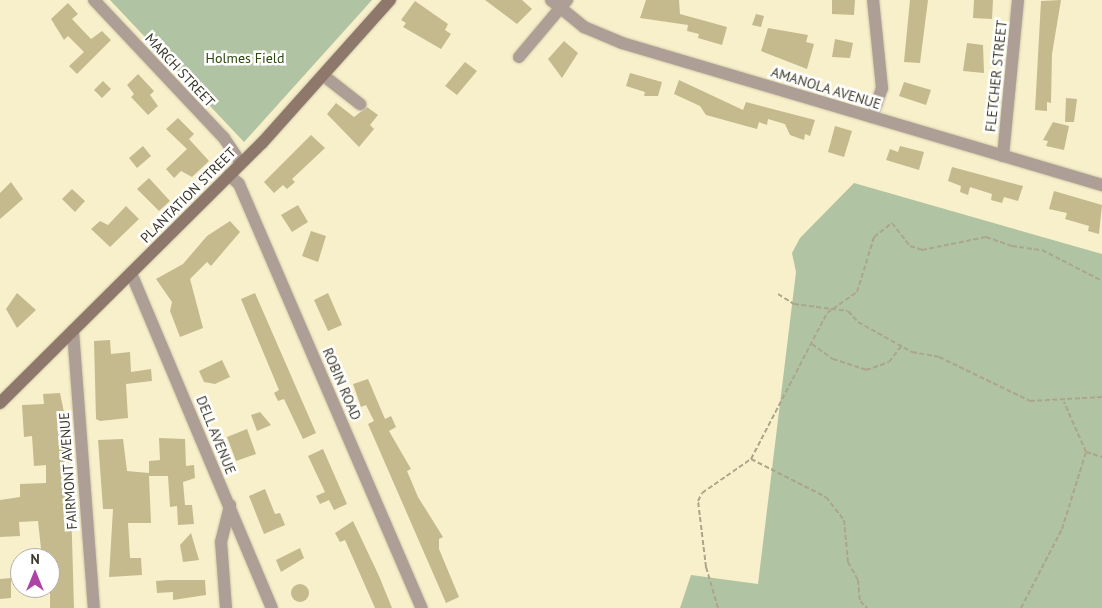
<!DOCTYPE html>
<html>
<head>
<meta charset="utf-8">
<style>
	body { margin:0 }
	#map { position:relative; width:1102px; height:608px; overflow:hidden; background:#f7f0ca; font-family:"PT Sans",sans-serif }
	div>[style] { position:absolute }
	.green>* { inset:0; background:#b0c3a2 }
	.building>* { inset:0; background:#c4ba8e }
	.round { border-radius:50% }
	.path>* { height:2px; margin-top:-1px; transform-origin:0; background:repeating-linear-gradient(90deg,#aba68a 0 5px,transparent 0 7.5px) }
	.roads { filter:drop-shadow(0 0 1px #d2cbaa) drop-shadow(0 0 1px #d2cbaa) }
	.street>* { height:12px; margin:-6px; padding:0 6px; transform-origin:6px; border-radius:6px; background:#ae9f96 }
	.secondary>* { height:12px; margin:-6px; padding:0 6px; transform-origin:6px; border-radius:6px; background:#8e786b }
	span { translate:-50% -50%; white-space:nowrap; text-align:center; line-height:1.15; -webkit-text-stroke:5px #fff; paint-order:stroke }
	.park-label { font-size:14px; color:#2d480d }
	.street-label { font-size:14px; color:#3c392b }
	.north { position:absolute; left:10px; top:548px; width:50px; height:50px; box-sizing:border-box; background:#fff; border:1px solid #b1b0aa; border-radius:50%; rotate:0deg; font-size:14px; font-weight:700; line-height:20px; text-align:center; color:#3c392b }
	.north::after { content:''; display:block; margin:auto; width:18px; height:22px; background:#ad43a4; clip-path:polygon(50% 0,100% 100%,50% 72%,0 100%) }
</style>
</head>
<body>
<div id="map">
	<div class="green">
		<div style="clip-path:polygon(110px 0,372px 0,244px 142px)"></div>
		<div style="clip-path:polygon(854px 183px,1102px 254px,1102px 608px,680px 608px,691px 575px,758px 584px,796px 272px,792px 253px,800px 238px)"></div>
	</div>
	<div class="building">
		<div style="clip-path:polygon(485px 0,522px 0,532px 9px,517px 24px)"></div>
		<div style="clip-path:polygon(646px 0,679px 0,680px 14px,727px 27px,722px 45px,698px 38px,699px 34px,687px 31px,688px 25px,640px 18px)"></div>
		<div style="clip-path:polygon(832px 0,855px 0,854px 15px,832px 14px)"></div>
		<div style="clip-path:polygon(910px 0,928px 0,920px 63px,904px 62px)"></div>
		<div style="clip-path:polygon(974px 0,993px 0,992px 19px,973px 18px)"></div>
		<div style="clip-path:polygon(1061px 0,1052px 54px,1051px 103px,1047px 102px,1047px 111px,1035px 110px,1041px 1px)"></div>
		<div style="clip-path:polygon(415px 1px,448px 24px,445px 30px,451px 34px,441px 49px,403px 27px,406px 23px,401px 20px)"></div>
		<div style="clip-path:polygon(68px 3px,78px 14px,72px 19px,91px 39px,102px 31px,111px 40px,77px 74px,69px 66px,84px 52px,68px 36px,64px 40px,51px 19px)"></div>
		<div style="clip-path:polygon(756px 14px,764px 16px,761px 27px,752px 25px)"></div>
		<div style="clip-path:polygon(768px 28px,808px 35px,806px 42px,814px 44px,807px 69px,761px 51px)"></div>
		<div style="clip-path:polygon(835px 39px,853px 43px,850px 58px,832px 57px)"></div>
		<div style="clip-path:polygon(564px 41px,578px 53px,562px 78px,548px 59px)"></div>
		<div style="clip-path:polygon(967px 43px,983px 45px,984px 73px,963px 71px)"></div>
		<div style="clip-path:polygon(465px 62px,477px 71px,457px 95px,445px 86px)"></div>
		<div style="clip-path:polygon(630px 73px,662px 82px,658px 96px,644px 96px,645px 92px,626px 86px)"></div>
		<div style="clip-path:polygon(138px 74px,154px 91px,150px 95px,158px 106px,148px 115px,131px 97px,134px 94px,127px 85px)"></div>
		<div style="clip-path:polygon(679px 80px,743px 110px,746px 102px,815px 120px,810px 136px,805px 134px,804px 140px,790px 135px,785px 124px,768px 119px,767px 125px,759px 122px,757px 129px,706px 115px,700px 106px,674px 94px)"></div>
		<div style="clip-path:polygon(103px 81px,111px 89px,102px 98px,94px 90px)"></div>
		<div style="clip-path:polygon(904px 82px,931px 90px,926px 105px,899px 96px)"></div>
		<div style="clip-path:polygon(1066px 98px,1077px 99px,1074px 122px,1065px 122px)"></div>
		<div style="clip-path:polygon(336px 103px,354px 117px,367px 107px,378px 115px,370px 125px,374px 129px,359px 147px,327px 114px)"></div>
		<div style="clip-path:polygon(178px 118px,194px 134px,189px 139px,209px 161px,192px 177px,181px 171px,174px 178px,166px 169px,187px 149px,166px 129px)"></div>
		<div style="clip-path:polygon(1053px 122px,1069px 126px,1064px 150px,1046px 146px,1048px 141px,1043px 140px)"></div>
		<div style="clip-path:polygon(835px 126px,852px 131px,844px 157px,828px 152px)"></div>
		<div style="clip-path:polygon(311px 135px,325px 148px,292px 179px,295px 182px,287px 189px,283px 185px,274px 193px,264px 182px)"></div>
		<div style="clip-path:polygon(143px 146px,151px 156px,137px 168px,129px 158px)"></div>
		<div style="clip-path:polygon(900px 146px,924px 152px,919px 170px,886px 160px,890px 149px,898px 152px)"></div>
		<div style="clip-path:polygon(952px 167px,1023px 186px,1018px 201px,1004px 197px,1002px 203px,991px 200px,992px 194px,970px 187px,968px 195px,960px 192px,961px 186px,948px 181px)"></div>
		<div style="clip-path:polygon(149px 178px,170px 201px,159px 211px,137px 189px)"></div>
		<div style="clip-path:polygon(11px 182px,23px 199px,0 219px,0 193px)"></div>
		<div style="clip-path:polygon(72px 189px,85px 201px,75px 212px,62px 199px)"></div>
		<div style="clip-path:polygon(1054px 191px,1102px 205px,1099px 234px,1088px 231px,1089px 226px,1065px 219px,1067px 213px,1049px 209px)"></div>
		<div style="clip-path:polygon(298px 205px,308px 222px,292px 232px,281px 215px)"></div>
		<div style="clip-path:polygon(126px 206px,139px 219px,110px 247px,91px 229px,100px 221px,108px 225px)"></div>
		<div style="clip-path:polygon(230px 221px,240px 232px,211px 266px,207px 262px,190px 279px,203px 328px,180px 337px,170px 311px,172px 302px,156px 279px,183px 264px,207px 236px)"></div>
		<div style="clip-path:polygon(311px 231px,326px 236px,318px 262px,302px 256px)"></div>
		<div style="clip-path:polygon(17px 293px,36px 310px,17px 328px,6px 309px)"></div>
		<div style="clip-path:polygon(255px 293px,316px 433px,303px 439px,284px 399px,278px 401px,274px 393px,279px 390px,241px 299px)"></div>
		<div style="clip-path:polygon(328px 293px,342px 325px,328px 331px,314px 300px)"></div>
		<div style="clip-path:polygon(110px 340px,111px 354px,130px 352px,131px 372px,151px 369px,152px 381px,126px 384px,128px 418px,100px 421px,96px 419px,94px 341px)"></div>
		<div style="clip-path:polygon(222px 360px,230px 377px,215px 384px,204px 382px,199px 371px)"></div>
		<div style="clip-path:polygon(368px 379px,385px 419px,391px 416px,396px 427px,389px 431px,411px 469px,407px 471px,418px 497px,443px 537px,439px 539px,439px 549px,459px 597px,446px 603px,368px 424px,374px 421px,366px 405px,361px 407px,353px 384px)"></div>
		<div style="clip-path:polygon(60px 393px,65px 417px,65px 468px,70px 468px,74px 608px,50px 608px,50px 558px,42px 558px,38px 521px,19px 522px,20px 536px,0 537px,0 500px,20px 497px,20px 484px,46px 483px,46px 465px,34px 466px,32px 436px,24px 437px,22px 405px,44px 404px,43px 394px)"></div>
		<div style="clip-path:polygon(260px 412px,271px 425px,257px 431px,251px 415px)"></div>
		<div style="clip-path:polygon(247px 429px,256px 454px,236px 461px,227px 437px)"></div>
		<div style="clip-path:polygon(159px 438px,185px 439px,186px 466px,194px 465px,195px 478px,183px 482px,185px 505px,192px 505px,194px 524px,178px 525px,177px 506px,170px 507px,168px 476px,149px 476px,151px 523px,128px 523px,130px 558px,141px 558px,142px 575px,109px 577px,113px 509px,103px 509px,98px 440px,123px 439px,127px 471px,149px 473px,149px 461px,160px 460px)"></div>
		<div style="clip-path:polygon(323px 449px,347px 504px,334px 510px,329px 500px,320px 504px,316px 496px,325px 492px,308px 456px)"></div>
		<div style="clip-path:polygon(265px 489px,275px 514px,280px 513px,285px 525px,264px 534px,249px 496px)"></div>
		<div style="clip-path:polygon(353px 521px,379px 576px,392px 608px,375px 608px,345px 540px,340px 542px,335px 533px)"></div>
		<div style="clip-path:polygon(191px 533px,199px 560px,183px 562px,180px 545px)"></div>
		<div style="clip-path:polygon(300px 548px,304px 558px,281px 572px,276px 560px)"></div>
		<div style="clip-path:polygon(11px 578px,11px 598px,0 599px,0 579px)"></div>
		<div style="clip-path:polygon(168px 580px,205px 580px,206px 595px,173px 600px,173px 592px,157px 593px,156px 581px)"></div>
		<div class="round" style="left:291px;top:584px;width:18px;height:18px"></div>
	</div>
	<div class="path">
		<div style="left:778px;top:294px;width:19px;rotate:32deg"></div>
		<div style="left:794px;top:304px;width:54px;rotate:7.4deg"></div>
		<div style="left:848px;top:311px;width:15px;rotate:48deg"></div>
		<div style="left:858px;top:322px;width:62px;rotate:29.1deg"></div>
		<div style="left:912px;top:352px;width:27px;rotate:10deg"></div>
		<div style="left:939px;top:357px;width:101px;rotate:25.8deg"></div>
		<div style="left:1030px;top:401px;width:72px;rotate:-3.2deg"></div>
		<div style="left:812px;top:344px;width:26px;rotate:36deg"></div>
		<div style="left:833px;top:359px;width:35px;rotate:18deg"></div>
		<div style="left:866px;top:370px;width:24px;rotate:-19deg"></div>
		<div style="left:889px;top:362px;width:20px;rotate:-53deg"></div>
		<div style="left:1086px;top:452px;width:17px;rotate:17deg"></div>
		<div style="left:751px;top:459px;width:84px;rotate:26.9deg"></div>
		<div style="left:826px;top:497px;width:29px;rotate:52deg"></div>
		<div style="left:844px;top:520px;width:42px;rotate:84.6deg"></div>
		<div style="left:848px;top:562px;width:21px;rotate:61deg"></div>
		<div style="left:858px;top:580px;width:21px;rotate:85deg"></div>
		<div style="left:860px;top:601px;width:10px;rotate:45deg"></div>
		<div style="left:718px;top:608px;width:43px;rotate:-106.3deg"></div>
		<div style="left:706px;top:567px;width:66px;rotate:-96.9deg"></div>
		<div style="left:698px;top:501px;width:9px;rotate:-63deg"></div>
		<div style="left:702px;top:493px;width:60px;rotate:-34.8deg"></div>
		<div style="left:751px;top:459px;width:165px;rotate:-62.5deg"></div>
		<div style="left:827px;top:313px;width:37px;rotate:-35deg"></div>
		<div style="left:857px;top:292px;width:58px;rotate:-72.8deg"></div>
		<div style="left:874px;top:237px;width:23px;rotate:-38deg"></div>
		<div style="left:892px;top:223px;width:29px;rotate:52deg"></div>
		<div style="left:910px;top:246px;width:13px;rotate:18deg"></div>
		<div style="left:922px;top:250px;width:65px;rotate:-11.5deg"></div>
		<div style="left:986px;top:237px;width:28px;rotate:19deg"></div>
		<div style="left:1012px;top:246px;width:30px;rotate:8deg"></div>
		<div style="left:1042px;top:250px;width:68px;rotate:27.3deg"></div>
		<div style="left:1021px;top:608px;width:89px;rotate:-62.6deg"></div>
		<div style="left:1062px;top:529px;width:81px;rotate:-72.7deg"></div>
		<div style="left:1086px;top:452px;width:55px;rotate:-113.7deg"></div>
	</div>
	<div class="roads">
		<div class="street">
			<div style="left:94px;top:0;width:190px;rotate:46.7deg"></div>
			<div style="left:224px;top:138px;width:30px;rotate:56deg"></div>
			<div style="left:551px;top:0;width:43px;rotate:39.3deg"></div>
			<div style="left:584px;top:27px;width:41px;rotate:22.8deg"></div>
			<div style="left:622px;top:43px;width:501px;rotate:16.48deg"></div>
			<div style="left:519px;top:57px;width:75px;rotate:-49.9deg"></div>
			<div style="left:324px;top:76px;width:46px;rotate:37.9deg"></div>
			<div style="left:872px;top:117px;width:31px;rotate:-71deg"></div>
			<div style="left:882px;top:88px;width:88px;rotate:-95.8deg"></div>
			<div style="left:1003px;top:156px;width:157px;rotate:-84.5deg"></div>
			<div style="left:229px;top:175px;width:13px;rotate:42deg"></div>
			<div style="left:239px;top:184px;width:462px;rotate:66.7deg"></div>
			<div style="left:131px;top:273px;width:363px;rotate:67.2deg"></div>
			<div style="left:73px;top:331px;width:278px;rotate:85.7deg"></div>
			<div style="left:226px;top:608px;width:66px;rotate:-94.3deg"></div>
			<div style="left:221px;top:542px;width:38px;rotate:-76deg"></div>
		</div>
		<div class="secondary">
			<div style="left:0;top:403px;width:369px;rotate:-44.8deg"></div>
			<div style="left:262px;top:143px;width:192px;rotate:-48.2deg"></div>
		</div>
	</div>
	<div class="park-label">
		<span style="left:245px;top:58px">Holmes Field</span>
	</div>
	<div class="street-label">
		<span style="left:180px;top:70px;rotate:47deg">MARCH STREET</span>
		<span style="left:996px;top:76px;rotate:-84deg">FLETCHER STREET</span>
		<span style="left:826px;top:88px;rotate:17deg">AMANOLA AVENUE</span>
		<span style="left:188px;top:195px;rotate:-45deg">PLANTATION STREET</span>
		<span style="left:342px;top:384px;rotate:67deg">ROBIN ROAD</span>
		<span style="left:216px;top:435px;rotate:68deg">DELL AVENUE</span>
		<span style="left:68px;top:471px;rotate:-94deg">FAIRMONT AVENUE</span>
	</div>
	<div class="north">N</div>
</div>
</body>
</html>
